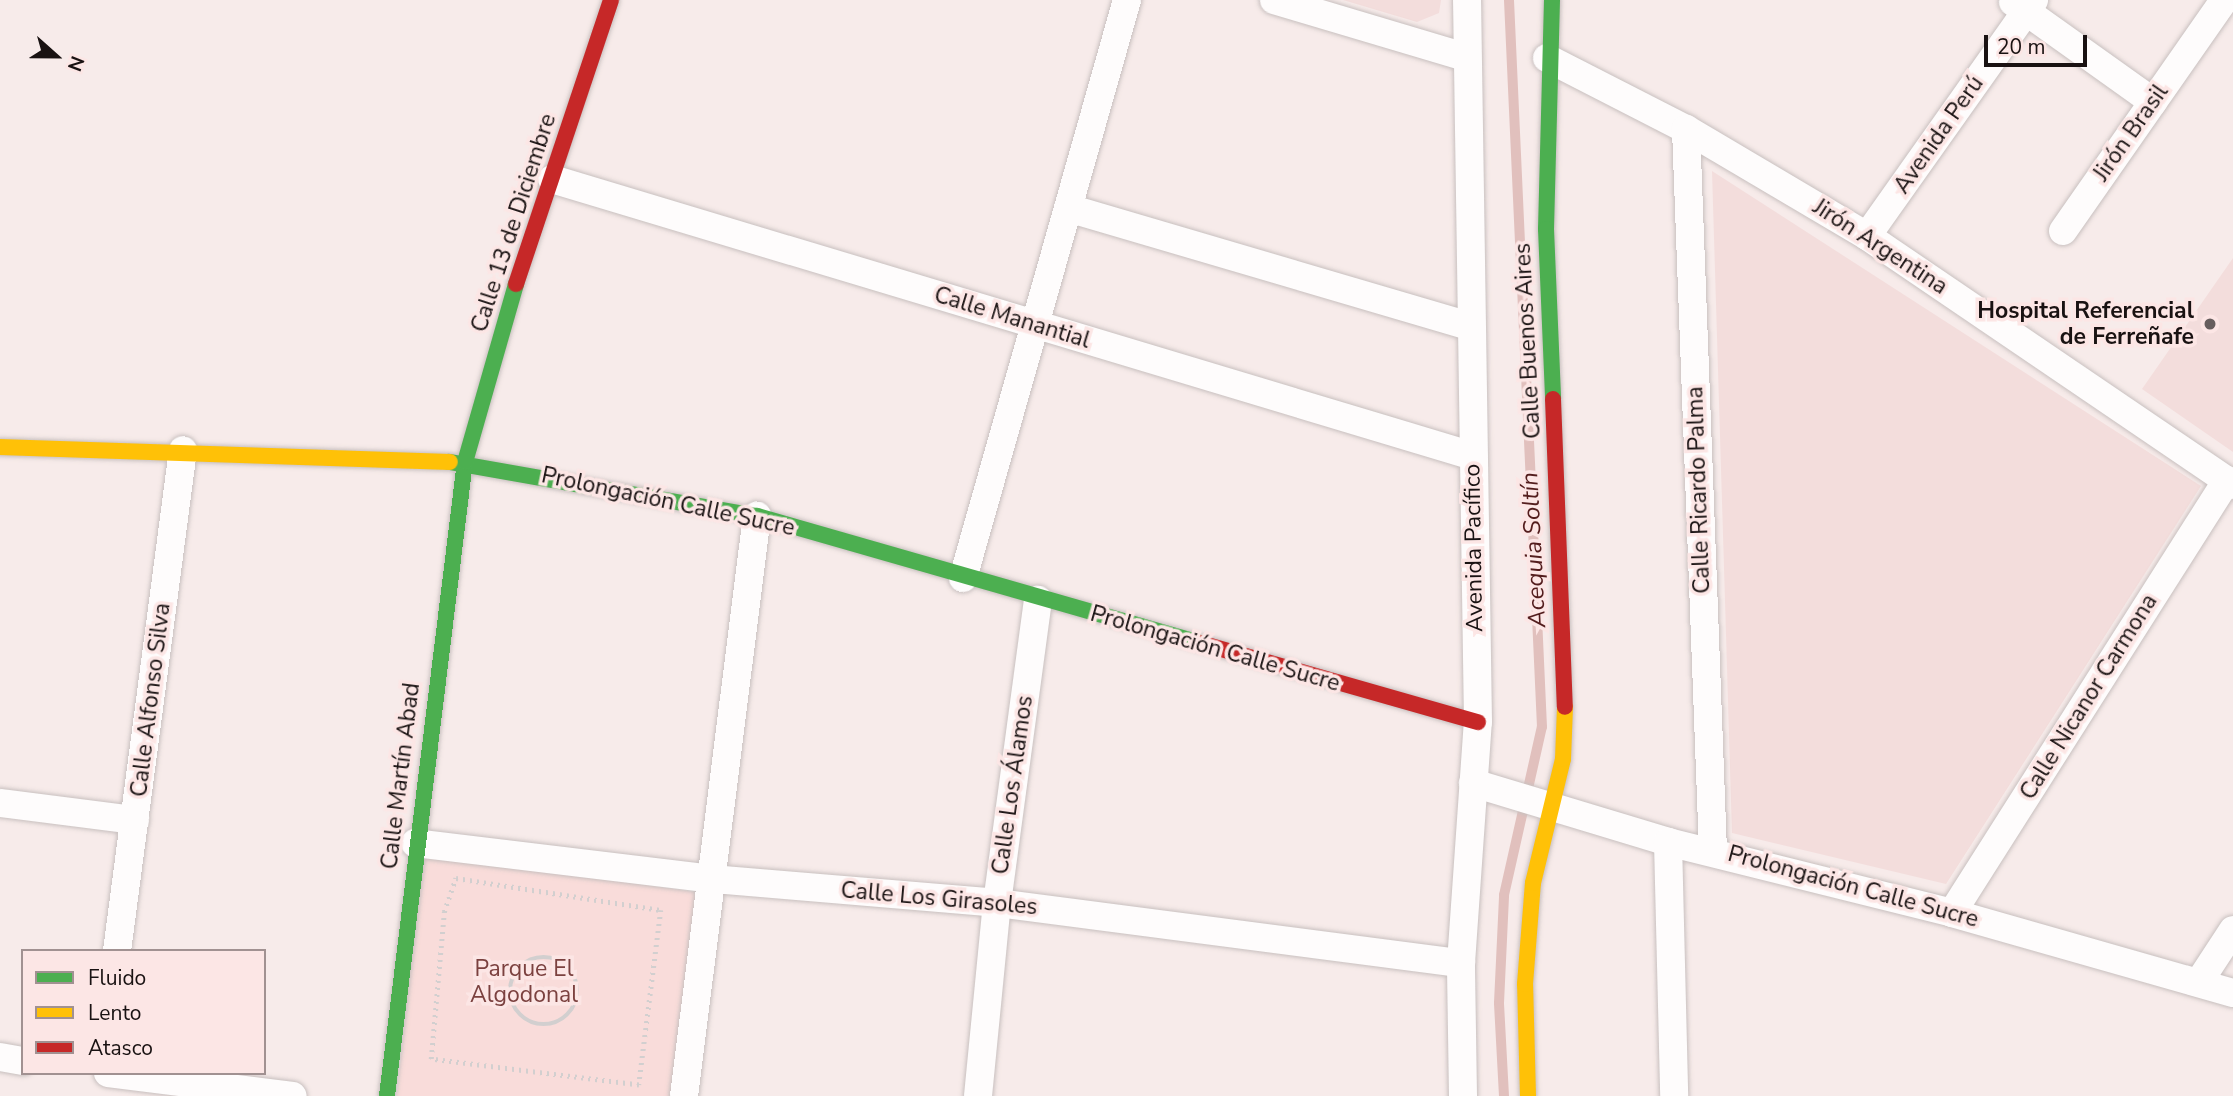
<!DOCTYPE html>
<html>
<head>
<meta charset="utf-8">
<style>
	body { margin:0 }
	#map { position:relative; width:2233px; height:1096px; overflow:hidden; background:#f7ebea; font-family:"Nunito Sans",sans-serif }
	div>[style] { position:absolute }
	.built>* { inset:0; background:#f3dddc }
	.green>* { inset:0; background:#f9dcda }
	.stream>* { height:10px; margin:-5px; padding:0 5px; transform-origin:5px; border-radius:5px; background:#e1c0bd }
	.path>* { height:4.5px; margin-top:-2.25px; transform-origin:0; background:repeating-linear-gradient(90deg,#d2cfcf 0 2px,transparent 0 7px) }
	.path>.ring { margin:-2.25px; padding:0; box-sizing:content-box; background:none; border:4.5px solid #d2cfcf; border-radius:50% }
	.roads { filter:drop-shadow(0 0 2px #c8c0bf) drop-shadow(0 0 2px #c8c0bf) }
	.street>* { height:28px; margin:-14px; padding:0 14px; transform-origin:14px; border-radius:14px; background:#fefcfc }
	.fast>* { height:16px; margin:-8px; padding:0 8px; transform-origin:8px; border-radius:8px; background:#4caf50 }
	.slow>* { height:16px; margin:-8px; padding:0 8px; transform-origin:8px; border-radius:8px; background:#ffc107 }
	.jam>* { height:16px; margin:-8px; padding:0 8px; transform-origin:8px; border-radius:8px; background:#c62828 }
	.dots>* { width:19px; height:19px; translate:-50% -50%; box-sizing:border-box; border:4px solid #fce6e5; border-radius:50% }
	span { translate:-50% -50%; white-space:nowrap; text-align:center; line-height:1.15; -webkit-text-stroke:7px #fce6e5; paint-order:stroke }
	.street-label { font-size:23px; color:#191212 }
	.poi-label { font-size:23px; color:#191212; font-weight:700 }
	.right { translate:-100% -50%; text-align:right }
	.park-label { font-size:23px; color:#7b413f }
	.water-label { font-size:24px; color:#531d1d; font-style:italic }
	.legend { position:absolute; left:21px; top:949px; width:245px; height:126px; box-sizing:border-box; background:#fce6e5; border:2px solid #a19191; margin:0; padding:9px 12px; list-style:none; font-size:21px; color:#191212 }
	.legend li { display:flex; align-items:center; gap:14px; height:35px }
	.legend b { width:35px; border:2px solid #a19191 }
	.north { position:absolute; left:21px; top:21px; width:70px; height:70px; -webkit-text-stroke:5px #fce6e5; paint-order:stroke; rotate:111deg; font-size:19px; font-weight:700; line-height:28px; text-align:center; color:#191212 }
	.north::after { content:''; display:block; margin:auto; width:24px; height:32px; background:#191212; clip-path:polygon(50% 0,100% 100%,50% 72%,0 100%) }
	.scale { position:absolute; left:1984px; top:35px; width:103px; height:32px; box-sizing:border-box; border:4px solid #191212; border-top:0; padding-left:9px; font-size:21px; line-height:24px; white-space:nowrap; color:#191212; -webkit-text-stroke:5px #fce6e5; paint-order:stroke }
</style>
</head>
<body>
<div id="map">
	<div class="built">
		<div style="clip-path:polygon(1343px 0,1441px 0,1439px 13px,1417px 22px)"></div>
		<div style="clip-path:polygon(1712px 171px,2201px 486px,1946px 884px,1732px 833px)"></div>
		<div style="clip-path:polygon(2233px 258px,2233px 452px,2142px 389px)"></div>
	</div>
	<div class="green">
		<div style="clip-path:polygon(422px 853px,701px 893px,672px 1096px,397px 1096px)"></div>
	</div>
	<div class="stream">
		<div style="left:1504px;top:1096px;width:93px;rotate:-93.1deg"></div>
		<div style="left:1499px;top:1003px;width:108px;rotate:-87.3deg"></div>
		<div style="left:1504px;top:895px;width:172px;rotate:-77.3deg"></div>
		<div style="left:1542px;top:727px;width:728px;rotate:-92.6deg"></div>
	</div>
	<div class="path">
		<div style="left:456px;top:878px;width:207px;rotate:8.9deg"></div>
		<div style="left:661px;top:910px;width:176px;rotate:97.2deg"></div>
		<div style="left:639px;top:1085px;width:210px;rotate:-172.9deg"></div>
		<div style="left:431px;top:1059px;width:148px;rotate:-84.9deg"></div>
		<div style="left:444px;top:912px;width:36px;rotate:-71deg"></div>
		<div class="ring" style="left:510px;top:957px;width:63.5px;height:63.5px"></div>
	</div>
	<div class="roads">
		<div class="street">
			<div style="left:1274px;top:0;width:199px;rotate:16.6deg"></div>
			<div style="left:2013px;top:2px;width:172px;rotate:35.5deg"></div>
			<div style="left:1547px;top:58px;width:156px;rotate:27.1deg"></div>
			<div style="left:1686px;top:129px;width:210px;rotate:30.6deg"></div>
			<div style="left:1867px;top:236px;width:443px;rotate:34.2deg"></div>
			<div style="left:1686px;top:129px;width:722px;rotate:87.86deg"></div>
			<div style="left:552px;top:179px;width:962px;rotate:16.74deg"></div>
			<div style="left:1068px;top:208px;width:419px;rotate:16.4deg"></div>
			<div style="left:2063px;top:231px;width:282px;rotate:-55.1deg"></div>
			<div style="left:1867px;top:236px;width:289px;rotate:-54.7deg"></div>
			<div style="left:963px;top:578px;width:601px;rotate:-74.16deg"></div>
			<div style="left:1473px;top:783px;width:204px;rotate:16.8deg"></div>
			<div style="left:1668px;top:842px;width:293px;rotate:14deg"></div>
			<div style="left:1952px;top:913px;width:292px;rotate:15.9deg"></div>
			<div style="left:0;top:803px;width:136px;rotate:7.2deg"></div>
			<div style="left:1668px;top:842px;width:254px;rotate:88.6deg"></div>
			<div style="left:415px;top:843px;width:300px;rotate:6.9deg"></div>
			<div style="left:713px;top:879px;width:285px;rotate:4.8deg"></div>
			<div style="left:997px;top:903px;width:468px;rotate:7.4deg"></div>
			<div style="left:1952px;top:913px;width:513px;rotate:-57.58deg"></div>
			<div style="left:117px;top:951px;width:505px;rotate:-82.5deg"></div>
			<div style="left:2199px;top:982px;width:62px;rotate:-56.8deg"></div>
			<div style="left:0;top:1057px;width:23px;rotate:10deg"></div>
			<div style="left:108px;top:1073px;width:186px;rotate:7.1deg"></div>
			<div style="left:684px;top:1096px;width:585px;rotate:-82.83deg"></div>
			<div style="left:978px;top:1096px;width:194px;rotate:-84.4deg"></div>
			<div style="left:997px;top:903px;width:306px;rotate:-82.3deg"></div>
			<div style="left:1463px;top:1096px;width:133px;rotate:-90.9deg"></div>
			<div style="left:1461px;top:963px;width:242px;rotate:-86deg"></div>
			<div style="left:1478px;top:722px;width:722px;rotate:-90.87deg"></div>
		</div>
		<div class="fast">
			<div style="left:1552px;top:0;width:229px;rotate:91.5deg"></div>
			<div style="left:1546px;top:229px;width:170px;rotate:87.6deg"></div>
			<div style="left:450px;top:462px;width:312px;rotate:10deg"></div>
			<div style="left:757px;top:516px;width:461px;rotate:16deg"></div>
			<div style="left:387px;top:1096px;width:639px;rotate:-82.99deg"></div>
			<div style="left:465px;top:462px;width:185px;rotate:-74deg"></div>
		</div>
		<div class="slow">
			<div style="left:0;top:447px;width:450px;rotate:1.9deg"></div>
			<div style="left:1528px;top:1096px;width:112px;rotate:-91.5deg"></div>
			<div style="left:1525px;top:984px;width:101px;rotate:-85.5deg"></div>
			<div style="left:1533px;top:883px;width:128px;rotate:-76.4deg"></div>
			<div style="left:1563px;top:759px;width:52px;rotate:-87.8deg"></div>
		</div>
		<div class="jam">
			<div style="left:516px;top:284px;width:299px;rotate:-71.5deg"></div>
			<div style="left:1553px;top:399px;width:308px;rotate:87.8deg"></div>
			<div style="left:1200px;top:643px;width:289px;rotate:15.9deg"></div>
		</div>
	</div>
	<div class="dots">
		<div style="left:2210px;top:324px;background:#675e5e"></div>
	</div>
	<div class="street-label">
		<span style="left:2131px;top:133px;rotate:-55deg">Jirón Brasil</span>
		<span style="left:1939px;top:135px;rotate:-55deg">Avenida Perú</span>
		<span style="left:514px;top:223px;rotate:-72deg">Calle 13 de Diciembre</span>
		<span style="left:1880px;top:247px;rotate:33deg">Jirón Argentina</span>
		<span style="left:1012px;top:318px;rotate:17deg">Calle Manantial</span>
		<span style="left:1528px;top:341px;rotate:-93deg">Calle Buenos Aires</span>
		<span style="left:1699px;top:490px;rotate:-92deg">Calle Ricardo Palma</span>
		<span style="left:668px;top:502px;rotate:12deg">Prolongación Calle Sucre</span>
		<span style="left:1474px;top:548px;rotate:-91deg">Avenida Pacífico</span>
		<span style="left:1215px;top:649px;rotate:16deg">Prolongación Calle Sucre</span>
		<span style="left:2089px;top:697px;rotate:-58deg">Calle Nicanor Carmona</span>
		<span style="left:151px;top:700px;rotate:-83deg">Calle Alfonso Silva</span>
		<span style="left:401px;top:776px;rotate:-83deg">Calle Martín Abad</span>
		<span style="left:1013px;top:785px;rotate:-82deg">Calle Los Álamos</span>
		<span style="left:1853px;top:887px;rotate:15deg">Prolongación Calle Sucre</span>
		<span style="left:939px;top:899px;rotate:5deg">Calle Los Girasoles</span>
	</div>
	<div class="poi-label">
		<span class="right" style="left:2194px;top:324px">Hospital Referencial<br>de Ferreñafe</span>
	</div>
	<div class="park-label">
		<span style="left:524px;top:982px">Parque El<br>Algodonal</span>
	</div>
	<div class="water-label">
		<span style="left:1534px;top:550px;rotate:-93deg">Acequia Soltín</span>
	</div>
	<ul class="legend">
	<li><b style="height:9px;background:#4caf50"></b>Fluido</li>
	<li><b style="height:9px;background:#ffc107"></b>Lento</li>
	<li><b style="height:9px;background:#c62828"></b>Atasco</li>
	</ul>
	<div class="north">N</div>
	<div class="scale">20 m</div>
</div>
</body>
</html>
